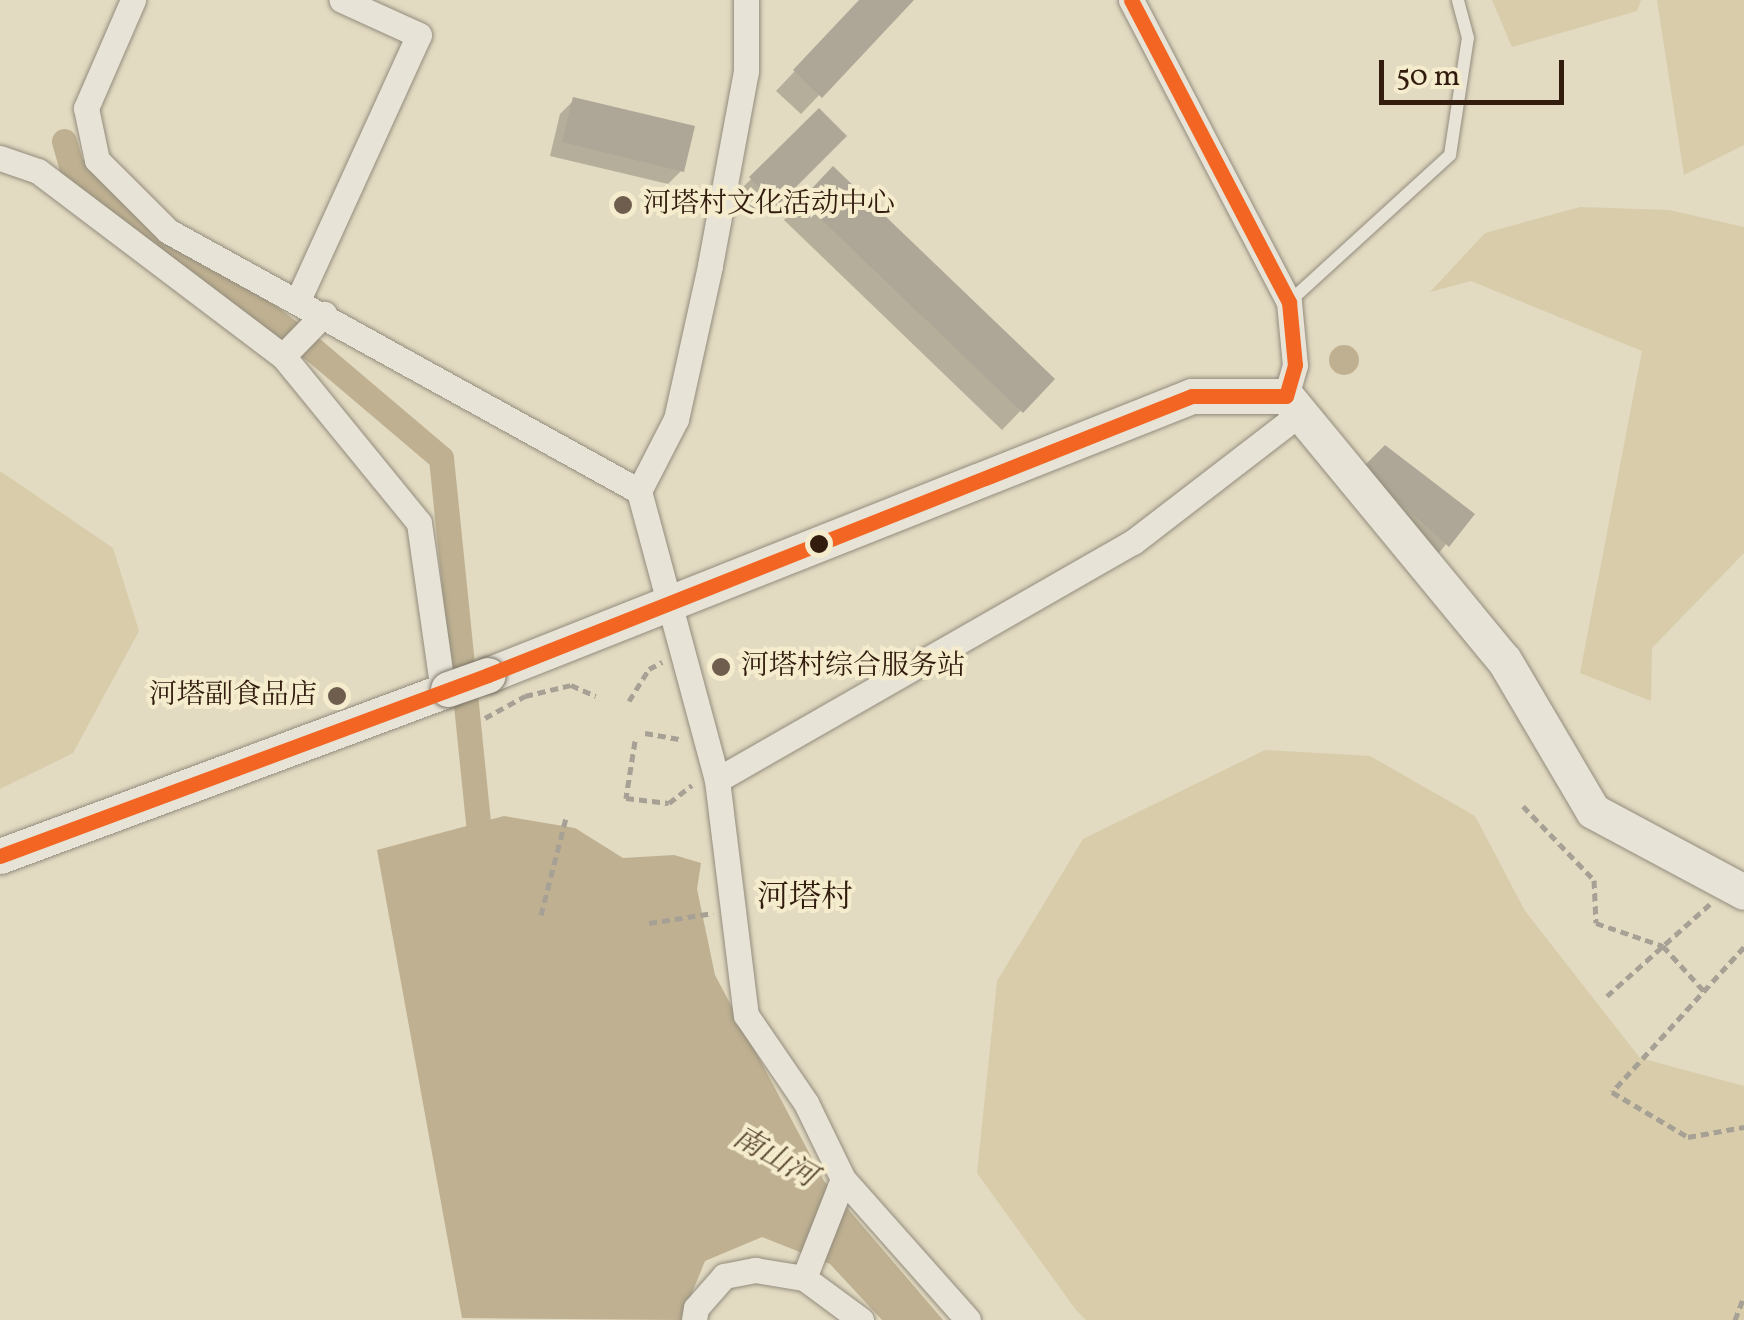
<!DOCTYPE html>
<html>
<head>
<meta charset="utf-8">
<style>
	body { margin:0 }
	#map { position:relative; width:1744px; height:1320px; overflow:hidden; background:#e2dac1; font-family:Vollkorn,"Noto Serif SC",serif }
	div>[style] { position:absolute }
	.green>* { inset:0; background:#d8ccaa }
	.water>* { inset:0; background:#beb091 }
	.round { border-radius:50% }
	.shadow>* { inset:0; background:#0003 }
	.canal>* { height:25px; margin:-12.5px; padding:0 12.5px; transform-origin:12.5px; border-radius:12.5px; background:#beb091 }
	.building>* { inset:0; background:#aea797 }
	.path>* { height:5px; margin-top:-2.5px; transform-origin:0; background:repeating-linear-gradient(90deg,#a6a095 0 8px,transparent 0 13px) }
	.roads { filter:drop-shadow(0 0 2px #938c7d) drop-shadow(0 0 2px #938c7d) }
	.lane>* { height:12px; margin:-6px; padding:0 6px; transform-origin:6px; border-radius:6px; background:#e7e3d7 }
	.street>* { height:25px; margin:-12.5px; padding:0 12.5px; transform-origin:12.5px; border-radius:12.5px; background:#e7e3d7 }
	.secondary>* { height:35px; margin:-17.5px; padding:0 17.5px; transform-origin:17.5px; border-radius:17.5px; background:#e7e3d7 }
	.bridges { filter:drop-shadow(0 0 2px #7b7365) drop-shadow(0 0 2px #7b7365) }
	.secondary-bridge>* { height:35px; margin:-17.5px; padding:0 17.5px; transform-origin:17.5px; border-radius:17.5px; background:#e7e3d7 }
	.bus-1>* { height:15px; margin:-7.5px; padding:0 7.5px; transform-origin:7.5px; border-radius:7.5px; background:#f26522 }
	.dots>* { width:28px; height:28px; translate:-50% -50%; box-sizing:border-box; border:5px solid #f5ecce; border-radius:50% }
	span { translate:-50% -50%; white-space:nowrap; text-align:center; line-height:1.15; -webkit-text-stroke:8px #f5ecce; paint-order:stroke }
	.poi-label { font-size:28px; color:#311c0e }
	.left { translate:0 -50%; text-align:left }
	.right { translate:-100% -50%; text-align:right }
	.water-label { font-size:30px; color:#5d4a34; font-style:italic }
	.quarter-label { font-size:32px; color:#311c0e }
	.scale { position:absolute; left:1379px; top:60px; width:185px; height:45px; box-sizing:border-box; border:5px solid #311c0e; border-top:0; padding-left:12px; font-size:30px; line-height:35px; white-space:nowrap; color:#311c0e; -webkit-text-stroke:8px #f5ecce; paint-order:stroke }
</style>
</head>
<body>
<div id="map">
	<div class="green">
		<div style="clip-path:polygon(1492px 0,1641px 0,1637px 11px,1512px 47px)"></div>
		<div style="clip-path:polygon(1657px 0,1744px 0,1744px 145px,1684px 175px)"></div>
		<div style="clip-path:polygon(1580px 207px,1669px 210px,1744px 227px,1744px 553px,1652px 648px,1651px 701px,1580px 673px,1642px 351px,1471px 281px,1430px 292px,1485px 233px)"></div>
		<div style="clip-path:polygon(0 471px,113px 548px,139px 631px,73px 753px,0 789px)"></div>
		<div style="clip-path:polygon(1265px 750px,1370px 756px,1475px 816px,1525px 911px,1640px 1058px,1744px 1086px,1744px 1320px,1086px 1320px,1076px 1310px,977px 1173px,997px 981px,1083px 839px)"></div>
	</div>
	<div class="water">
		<div class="round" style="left:1329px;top:345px;width:30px;height:30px"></div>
		<div style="clip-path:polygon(504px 816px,575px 828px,623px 858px,674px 855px,701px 863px,697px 889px,715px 975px,824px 1181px,943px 1320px,882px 1320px,830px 1264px,762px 1237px,705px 1261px,681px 1320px,462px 1318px,377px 850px)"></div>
	</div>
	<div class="shadow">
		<div style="clip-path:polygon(862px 0,910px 0,801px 114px,776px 91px)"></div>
		<div style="clip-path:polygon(574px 100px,682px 170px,668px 184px,550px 156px,560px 114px)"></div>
		<div style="clip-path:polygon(819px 112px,843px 136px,762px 218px,737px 193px)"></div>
		<div style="clip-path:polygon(833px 170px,1051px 379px,1002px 430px,784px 220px)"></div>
		<div style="clip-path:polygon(1385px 448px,1471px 514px,1433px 560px,1368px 507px)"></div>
	</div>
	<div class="canal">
		<div style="left:64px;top:141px;width:26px;rotate:74deg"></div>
		<div style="left:71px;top:166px;width:306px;rotate:37.2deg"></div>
		<div style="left:315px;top:351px;width:165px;rotate:40.3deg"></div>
		<div style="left:441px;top:458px;width:398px;rotate:84.2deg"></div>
	</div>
	<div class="building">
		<div style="clip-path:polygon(859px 0,914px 0,822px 98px,793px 70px)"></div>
		<div style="clip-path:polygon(573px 97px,695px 126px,684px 172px,562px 142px)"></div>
		<div style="clip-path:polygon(819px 108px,847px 136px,777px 206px,749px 177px)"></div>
		<div style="clip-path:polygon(833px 166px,1055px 379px,1023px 413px,801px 200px)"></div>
		<div style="clip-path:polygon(1385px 445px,1475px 514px,1449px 547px,1362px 468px)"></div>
	</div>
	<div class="path">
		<div style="left:629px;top:701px;width:38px;rotate:-58deg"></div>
		<div style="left:649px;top:669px;width:15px;rotate:-28deg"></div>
		<div style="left:485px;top:718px;width:46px;rotate:-28.8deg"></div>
		<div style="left:525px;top:696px;width:47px;rotate:-13.4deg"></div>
		<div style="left:571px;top:685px;width:27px;rotate:24deg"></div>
		<div style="left:645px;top:733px;width:36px;rotate:10deg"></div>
		<div style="left:635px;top:741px;width:58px;rotate:99deg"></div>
		<div style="left:626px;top:798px;width:43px;rotate:6.6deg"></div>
		<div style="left:669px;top:803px;width:29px;rotate:-38deg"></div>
		<div style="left:1523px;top:806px;width:103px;rotate:46.2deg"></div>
		<div style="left:1594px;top:880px;width:43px;rotate:87.3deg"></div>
		<div style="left:1596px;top:923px;width:71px;rotate:18.9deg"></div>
		<div style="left:1663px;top:946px;width:61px;rotate:47.7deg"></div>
		<div style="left:541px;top:915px;width:104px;rotate:-75.6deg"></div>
		<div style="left:649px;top:923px;width:65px;rotate:-8.9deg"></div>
		<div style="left:1744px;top:947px;width:196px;rotate:132.3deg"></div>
		<div style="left:1612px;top:1092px;width:88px;rotate:30.6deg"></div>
		<div style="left:1688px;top:1137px;width:57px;rotate:-10.1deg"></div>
		<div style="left:1607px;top:996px;width:138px;rotate:-41.8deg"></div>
		<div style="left:1735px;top:1320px;width:25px;rotate:-69deg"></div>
	</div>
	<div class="roads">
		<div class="lane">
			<div style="left:1289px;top:302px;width:218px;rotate:-42.4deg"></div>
			<div style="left:1450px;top:155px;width:118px;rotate:-81.3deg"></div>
			<div style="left:1468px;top:38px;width:39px;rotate:-105deg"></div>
		</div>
		<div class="street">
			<div style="left:133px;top:0;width:118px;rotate:113.5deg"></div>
			<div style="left:86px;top:108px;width:53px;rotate:78.1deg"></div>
			<div style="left:97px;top:160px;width:100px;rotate:45deg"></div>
			<div style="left:168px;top:231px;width:538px;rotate:28.9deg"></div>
			<div style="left:746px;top:0;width:71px;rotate:90deg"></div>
			<div style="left:746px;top:71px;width:198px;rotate:100.5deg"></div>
			<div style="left:710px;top:266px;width:157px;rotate:102.5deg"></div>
			<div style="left:676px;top:419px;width:81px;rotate:117.2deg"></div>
			<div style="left:639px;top:491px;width:299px;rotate:74.9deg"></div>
			<div style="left:717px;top:780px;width:237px;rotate:83deg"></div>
			<div style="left:746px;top:1015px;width:107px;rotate:55.7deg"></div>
			<div style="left:806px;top:1103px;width:85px;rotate:64deg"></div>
			<div style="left:843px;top:1179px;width:188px;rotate:48.4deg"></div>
			<div style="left:1131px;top:0;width:341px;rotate:62.4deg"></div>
			<div style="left:1289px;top:302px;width:63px;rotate:84.6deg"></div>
			<div style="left:1295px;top:365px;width:32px;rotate:106deg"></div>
			<div style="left:0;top:158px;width:40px;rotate:18.9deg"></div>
			<div style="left:38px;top:171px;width:307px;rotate:37.1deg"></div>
			<div style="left:283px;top:356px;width:215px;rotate:50.8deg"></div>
			<div style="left:419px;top:523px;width:170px;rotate:81.9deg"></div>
			<div style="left:298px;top:300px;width:291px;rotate:-65.5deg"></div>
			<div style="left:419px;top:35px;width:85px;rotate:-155.6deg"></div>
			<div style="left:283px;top:356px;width:59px;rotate:-45.7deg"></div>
			<div style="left:717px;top:780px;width:479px;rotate:-29.8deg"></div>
			<div style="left:1133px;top:542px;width:215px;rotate:-37.6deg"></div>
			<div style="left:804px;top:1278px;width:106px;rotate:-68.5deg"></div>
			<div style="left:694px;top:1320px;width:12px;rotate:-81deg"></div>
			<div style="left:696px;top:1308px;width:43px;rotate:-48.8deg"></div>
			<div style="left:724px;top:1276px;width:32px;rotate:-11deg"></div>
			<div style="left:755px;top:1270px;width:50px;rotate:9.3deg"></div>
			<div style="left:804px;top:1278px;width:71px;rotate:36.4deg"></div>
		</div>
		<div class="secondary">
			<div style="left:488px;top:675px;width:757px;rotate:-21.62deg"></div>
			<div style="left:1192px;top:396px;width:94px"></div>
			<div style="left:1286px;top:396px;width:342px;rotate:50.5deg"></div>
			<div style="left:1504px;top:660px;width:175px;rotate:59.5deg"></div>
			<div style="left:1593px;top:811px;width:171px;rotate:28.2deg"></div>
			<div style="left:0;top:856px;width:478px;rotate:-20.4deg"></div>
		</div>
	</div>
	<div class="bridges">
		<div class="secondary-bridge">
			<div style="left:448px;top:689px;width:42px;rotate:-19.3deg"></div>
		</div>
	</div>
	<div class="bus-1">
		<div style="left:1131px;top:0;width:341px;rotate:62.4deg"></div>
		<div style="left:1289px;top:302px;width:63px;rotate:84.6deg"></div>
		<div style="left:1295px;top:365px;width:32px;rotate:106deg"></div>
		<div style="left:0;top:856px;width:520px;rotate:-20.35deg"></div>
		<div style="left:488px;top:675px;width:757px;rotate:-21.62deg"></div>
		<div style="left:1192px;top:396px;width:94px"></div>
	</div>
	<div class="dots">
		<div style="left:623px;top:205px;background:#6f5e4d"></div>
		<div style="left:819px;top:544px;background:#311c0e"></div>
		<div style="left:721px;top:667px;background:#6f5e4d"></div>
		<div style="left:337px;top:696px;background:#6f5e4d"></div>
	</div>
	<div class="poi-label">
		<span class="left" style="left:643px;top:205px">河塔村文化活动中心</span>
		<span class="left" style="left:741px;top:667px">河塔村综合服务站</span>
		<span class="right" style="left:317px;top:696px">河塔副食品店</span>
	</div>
	<div class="water-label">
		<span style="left:774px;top:1158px;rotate:30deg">南山河</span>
	</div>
	<div class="quarter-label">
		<span style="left:805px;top:899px">河塔村</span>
	</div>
	<div class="scale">50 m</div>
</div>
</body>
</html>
